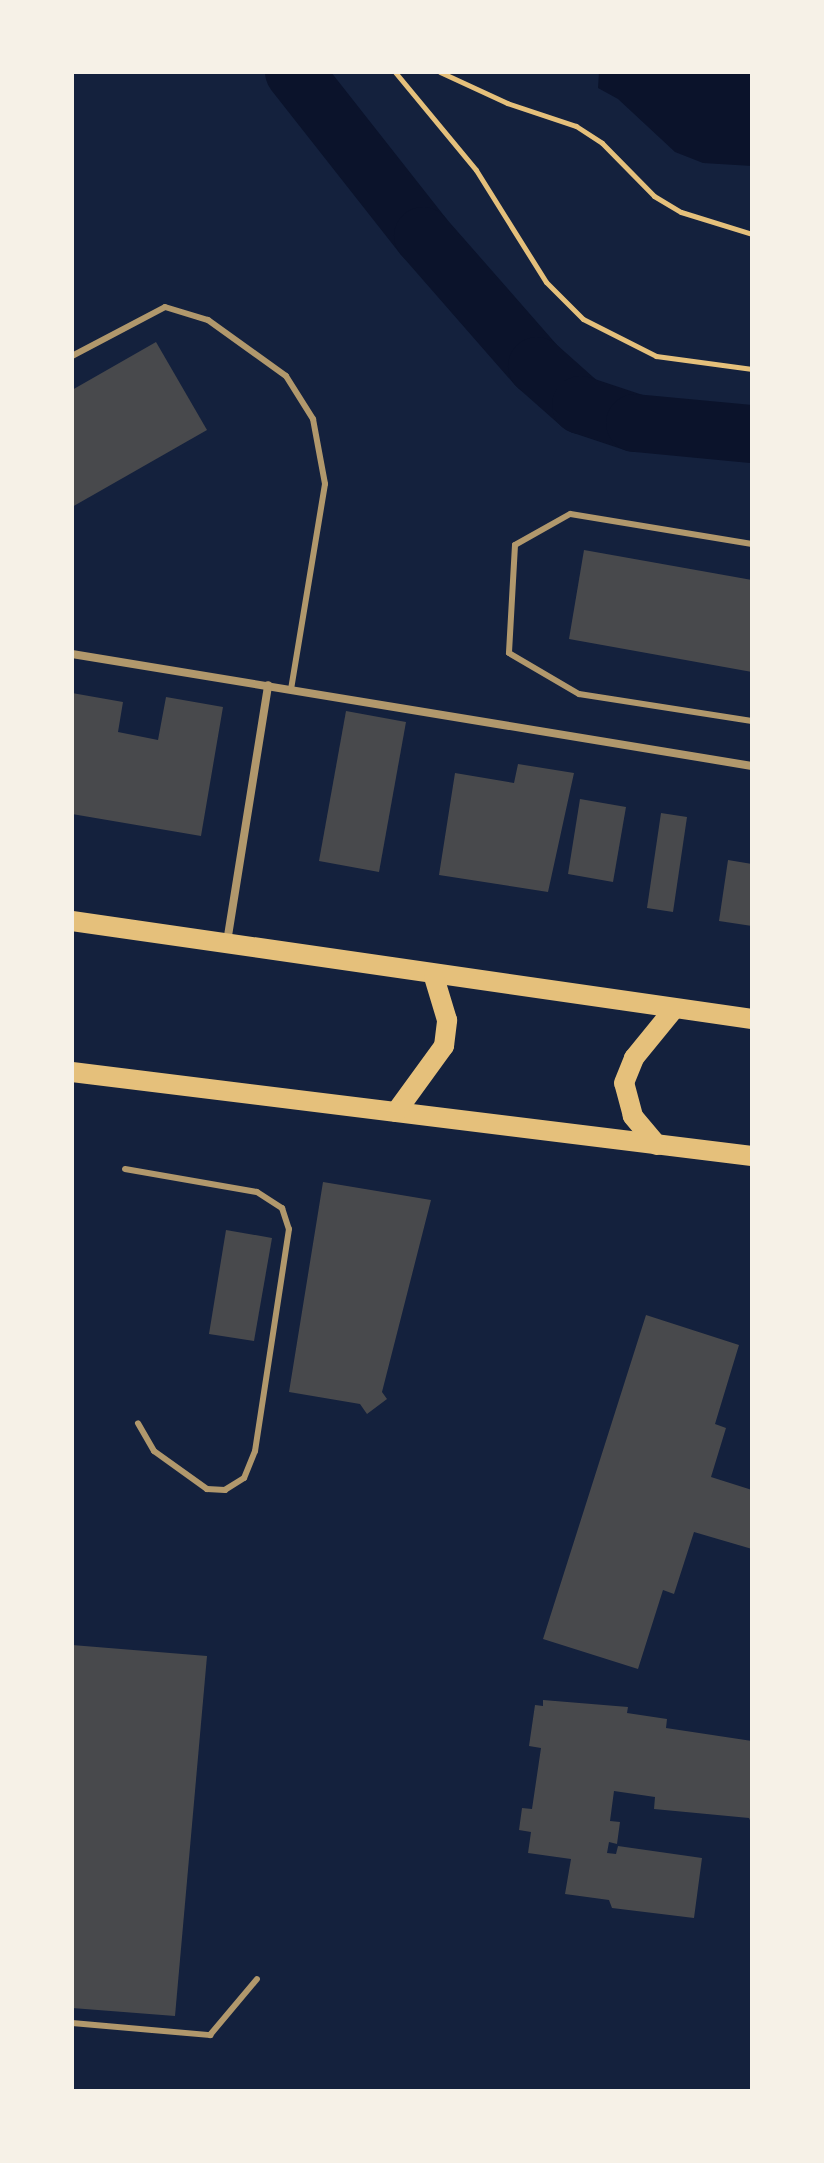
<!DOCTYPE html>
<html>
<head>
<meta charset="utf-8">
<style>
	body { margin:0 }
	#map { position:relative; width:824px; height:2163px; overflow:hidden; background:#14213d; font-family:"Titillium Web",sans-serif }
	div>[style] { position:absolute }
	.water>* { inset:0; background:#0b132b }
	.river>* { height:58px; margin:-29px; padding:0 29px; transform-origin:29px; border-radius:29px; background:#0b132b }
	.building>* { inset:0; background:#48494c }
	.path>* { height:5px; margin:-2.5px; padding:0 2.5px; transform-origin:2.5px; border-radius:2.5px; background:#e5c07b }
	.service>* { height:6px; margin:-3px; padding:0 3px; transform-origin:3px; border-radius:3px; background:#b1986c }
	.minor>* { height:8px; margin:-4px; padding:0 4px; transform-origin:4px; border-radius:4px; background:#b1986c }
	.primary>* { height:20px; margin:-10px; padding:0 10px; transform-origin:10px; border-radius:10px; background:#e5c07b }
	span { translate:-50% -50%; white-space:nowrap; text-align:center; line-height:1.15; -webkit-text-stroke:6px #f6f1e7; paint-order:stroke }
	.frame { position:absolute; inset:0; border:74px solid #f6f1e7; pointer-events:none }
</style>
</head>
<body>
<div id="map">
	<div class="water">
		<div style="clip-path:polygon(599px 72px,752px 72px,752px 166px,703px 163px,675px 152px,618px 99px,598px 88px)"></div>
	</div>
	<div class="river">
		<div style="left:294px;top:72px;width:209px;rotate:51.8deg"></div>
		<div style="left:423px;top:236px;width:173px;rotate:48.8deg"></div>
		<div style="left:537px;top:366px;width:59px;rotate:41.6deg"></div>
		<div style="left:581px;top:405px;width:57px;rotate:18.4deg"></div>
		<div style="left:635px;top:423px;width:118px;rotate:5.4deg"></div>
	</div>
	<div class="building">
		<div style="clip-path:polygon(156px 342px,207px 430px,72px 507px,72px 390px)"></div>
		<div style="clip-path:polygon(584px 550px,752px 580px,752px 672px,569px 639px)"></div>
		<div style="clip-path:polygon(72px 693px,123px 702px,118px 732px,158px 740px,166px 697px,223px 707px,201px 836px,72px 814px)"></div>
		<div style="clip-path:polygon(346px 711px,406px 722px,379px 872px,319px 861px)"></div>
		<div style="clip-path:polygon(518px 764px,574px 773px,548px 892px,439px 875px,455px 773px,514px 783px)"></div>
		<div style="clip-path:polygon(580px 799px,626px 807px,613px 882px,568px 874px)"></div>
		<div style="clip-path:polygon(661px 813px,687px 817px,673px 912px,647px 908px)"></div>
		<div style="clip-path:polygon(728px 860px,752px 864px,752px 926px,719px 921px)"></div>
		<div style="clip-path:polygon(323px 1182px,431px 1200px,382px 1392px,387px 1399px,367px 1414px,360px 1404px,289px 1392px)"></div>
		<div style="clip-path:polygon(226px 1230px,272px 1238px,254px 1341px,209px 1334px)"></div>
		<div style="clip-path:polygon(646px 1315px,739px 1345px,715px 1424px,726px 1428px,711px 1477px,752px 1490px,752px 1549px,694px 1532px,674px 1594px,663px 1590px,638px 1669px,543px 1639px)"></div>
		<div style="clip-path:polygon(72px 1645px,207px 1656px,175px 2016px,72px 2008px)"></div>
		<div style="clip-path:polygon(543px 1700px,628px 1707px,627px 1713px,667px 1719px,666px 1728px,752px 1741px,752px 1825px,749px 1818px,654px 1809px,655px 1797px,614px 1791px,610px 1821px,620px 1822px,617px 1844px,609px 1842px,607px 1853px,616px 1854px,618px 1846px,702px 1858px,694px 1918px,612px 1908px,609px 1900px,565px 1894px,571px 1859px,528px 1853px,531px 1832px,519px 1830px,522px 1808px,532px 1809px,541px 1748px,529px 1746px,535px 1705px,543px 1706px)"></div>
	</div>
	<div class="path">
		<div style="left:395px;top:72px;width:127px;rotate:50.4deg"></div>
		<div style="left:476px;top:170px;width:132px;rotate:58deg"></div>
		<div style="left:546px;top:282px;width:52px;rotate:45deg"></div>
		<div style="left:583px;top:319px;width:82px;rotate:26.9deg"></div>
		<div style="left:656px;top:356px;width:97px;rotate:7.7deg"></div>
		<div style="left:440px;top:72px;width:74px;rotate:24.8deg"></div>
		<div style="left:507px;top:103px;width:73px;rotate:18.4deg"></div>
		<div style="left:576px;top:126px;width:31px;rotate:33deg"></div>
		<div style="left:602px;top:143px;width:74px;rotate:45.5deg"></div>
		<div style="left:654px;top:196px;width:31px;rotate:31deg"></div>
		<div style="left:681px;top:212px;width:74px;rotate:17.2deg"></div>
	</div>
	<div class="service">
		<div style="left:72px;top:356px;width:105px;rotate:-27.8deg"></div>
		<div style="left:165px;top:307px;width:45px;rotate:16.8deg"></div>
		<div style="left:208px;top:320px;width:96px;rotate:35.7deg"></div>
		<div style="left:286px;top:376px;width:51px;rotate:57.9deg"></div>
		<div style="left:313px;top:419px;width:66px;rotate:79.5deg"></div>
		<div style="left:325px;top:484px;width:208px;rotate:99.4deg"></div>
		<div style="left:752px;top:544px;width:184px;rotate:-170.6deg"></div>
		<div style="left:570px;top:514px;width:63px;rotate:150.6deg"></div>
		<div style="left:515px;top:545px;width:108px;rotate:93.2deg"></div>
		<div style="left:509px;top:653px;width:81px;rotate:30.4deg"></div>
		<div style="left:579px;top:694px;width:175px;rotate:8.9deg"></div>
		<div style="left:125px;top:1169px;width:134px;rotate:9.9deg"></div>
		<div style="left:257px;top:1192px;width:30px;rotate:33deg"></div>
		<div style="left:282px;top:1208px;width:22px;rotate:72deg"></div>
		<div style="left:289px;top:1229px;width:225px;rotate:98.7deg"></div>
		<div style="left:255px;top:1451px;width:29px;rotate:112deg"></div>
		<div style="left:244px;top:1478px;width:22px;rotate:148deg"></div>
		<div style="left:225px;top:1490px;width:18px;rotate:-177deg"></div>
		<div style="left:207px;top:1489px;width:65px;rotate:-144.4deg"></div>
		<div style="left:154px;top:1451px;width:32px;rotate:-120deg"></div>
		<div style="left:72px;top:2023px;width:139px;rotate:5deg"></div>
		<div style="left:210px;top:2035px;width:73px;rotate:-50deg"></div>
	</div>
	<div class="minor">
		<div style="left:72px;top:654px;width:689px;rotate:9.35deg"></div>
		<div style="left:227px;top:942px;width:260px;rotate:-80.9deg"></div>
	</div>
	<div class="primary">
		<div style="left:72px;top:921px;width:687px;rotate:8.2deg"></div>
		<div style="left:72px;top:1072px;width:685px;rotate:7.04deg"></div>
		<div style="left:396px;top:1112px;width:82px;rotate:-54deg"></div>
		<div style="left:444px;top:1046px;width:26px;rotate:-83deg"></div>
		<div style="left:447px;top:1020px;width:45px;rotate:-106.8deg"></div>
		<div style="left:657px;top:1145px;width:38px;rotate:-130deg"></div>
		<div style="left:633px;top:1116px;width:34px;rotate:-105deg"></div>
		<div style="left:624px;top:1083px;width:27px;rotate:-68deg"></div>
		<div style="left:634px;top:1058px;width:63px;rotate:-50.8deg"></div>
	</div>
	<div class="frame"></div>
</div>
</body>
</html>
